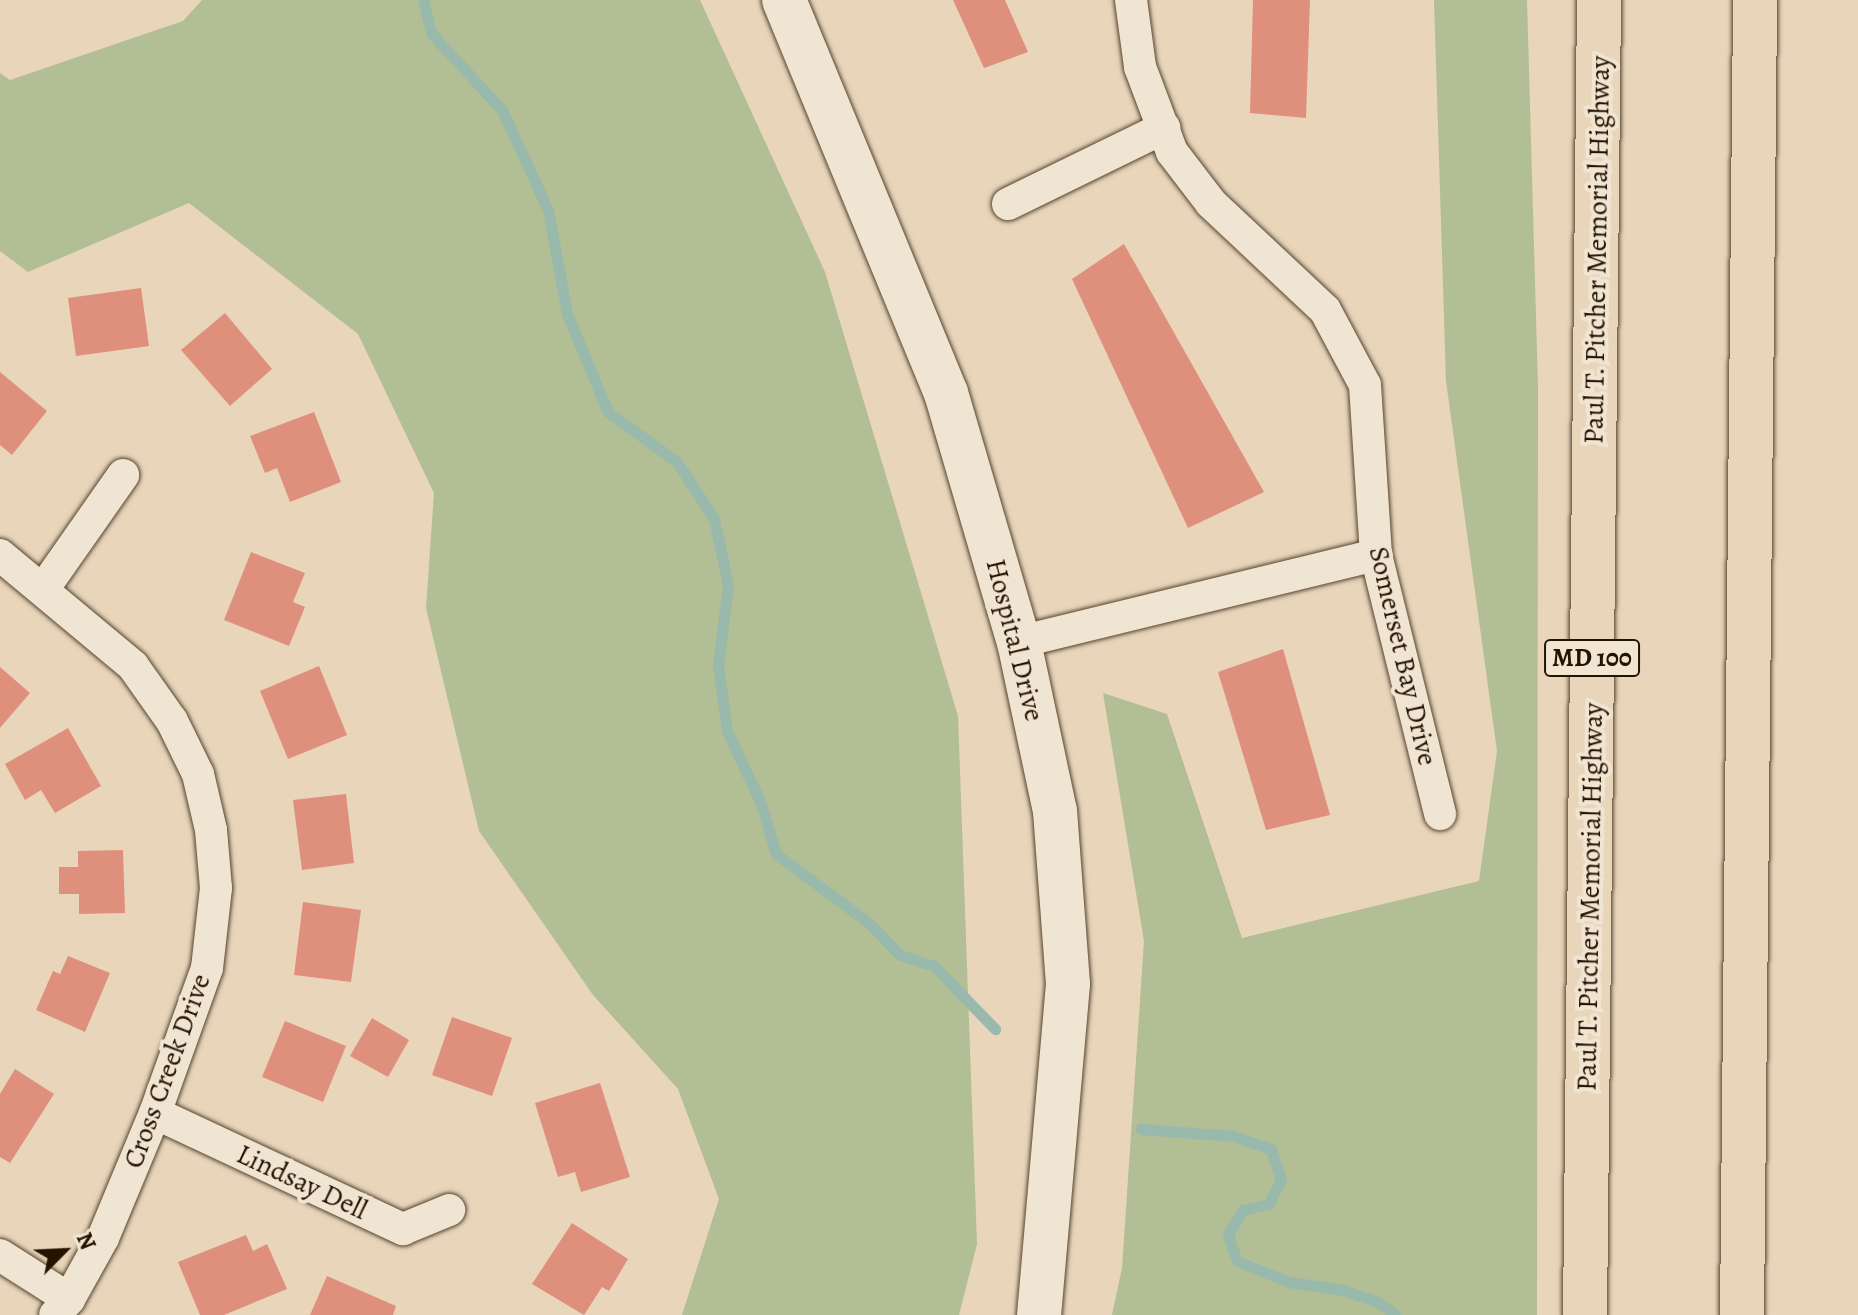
<!DOCTYPE html>
<html>
<head>
<meta charset="utf-8">
<style>
	body { margin:0 }
	#map { position:relative; width:1858px; height:1315px; overflow:hidden; background:#e8d5ba; font-family:Alegreya,serif }
	div>[style] { position:absolute }
	.green>* { inset:0; background:#b2be93 }
	.stream>* { height:11px; margin:-5.5px; padding:0 5.5px; transform-origin:5.5px; border-radius:5.5px; background:#98b9ac }
	.building>* { inset:0; background:#de907d }
	.roads { filter:drop-shadow(0 0 2px #56442e) drop-shadow(0 0 2px #56442e) }
	.street>* { height:32px; margin:-16px; padding:0 16px; transform-origin:16px; border-radius:16px; background:#f0e4d2 }
	.secondary>* { height:44px; margin:-22px; padding:0 22px; transform-origin:22px; border-radius:22px; background:#f0e4d2 }
	.highway>* { height:44px; margin:-22px; padding:0 22px; transform-origin:22px; border-radius:22px; background:#e8d5ba }
	span { translate:-50% -50%; white-space:nowrap; text-align:center; line-height:1.15; -webkit-text-stroke:8px #f0e4d2; paint-order:stroke }
	.shield-label span { padding:2px 6px; background:#f0e4d2; border:2px solid; border-radius:6px; -webkit-text-stroke-width:0 }
	.shield-label { font-size:26px; color:#251300; font-weight:700 }
	.street-label { font-size:28px; color:#251300 }
	.north { position:absolute; left:24px; top:1211px; width:80px; height:80px; -webkit-text-stroke:6px #f0e4d2; paint-order:stroke; rotate:66deg; font-size:22px; font-weight:700; line-height:32px; text-align:center; color:#251300 }
	.north::after { content:''; display:block; margin:auto; width:28px; height:36px; background:#251300; clip-path:polygon(50% 0,100% 100%,50% 72%,0 100%) }
</style>
</head>
<body>
<div id="map">
	<div class="green">
		<div style="clip-path:polygon(202px 0,700px 0,825px 272px,958px 716px,977px 1244px,959px 1315px,682px 1315px,719px 1199px,678px 1089px,593px 995px,479px 831px,426px 608px,434px 493px,358px 334px,189px 203px,28px 272px,0 251px,0 73px,10px 80px,183px 21px)"></div>
		<div style="clip-path:polygon(1434px 0,1527px 0,1538px 388px,1537px 1315px,1112px 1315px,1122px 1268px,1144px 941px,1103px 693px,1167px 714px,1242px 938px,1479px 881px,1497px 751px,1446px 381px)"></div>
	</div>
	<div class="stream">
		<div style="left:423px;top:0;width:34px;rotate:76deg"></div>
		<div style="left:431px;top:33px;width:105px;rotate:47.3deg"></div>
		<div style="left:502px;top:110px;width:110px;rotate:65.3deg"></div>
		<div style="left:548px;top:210px;width:106px;rotate:79.6deg"></div>
		<div style="left:567px;top:314px;width:106px;rotate:67.3deg"></div>
		<div style="left:608px;top:412px;width:85px;rotate:35.9deg"></div>
		<div style="left:677px;top:462px;width:68px;rotate:57deg"></div>
		<div style="left:714px;top:519px;width:67px;rotate:78deg"></div>
		<div style="left:728px;top:585px;width:81px;rotate:97.1deg"></div>
		<div style="left:718px;top:665px;width:67px;rotate:82.2deg"></div>
		<div style="left:727px;top:731px;width:77px;rotate:64.8deg"></div>
		<div style="left:760px;top:801px;width:55px;rotate:73.2deg"></div>
		<div style="left:776px;top:854px;width:114px;rotate:36.5deg"></div>
		<div style="left:868px;top:922px;width:46px;rotate:45.9deg"></div>
		<div style="left:900px;top:955px;width:36px;rotate:18deg"></div>
		<div style="left:934px;top:966px;width:88px;rotate:45.9deg"></div>
		<div style="left:1141px;top:1129px;width:92px;rotate:4.4deg"></div>
		<div style="left:1233px;top:1136px;width:40px;rotate:18.9deg"></div>
		<div style="left:1271px;top:1149px;width:32px;rotate:72deg"></div>
		<div style="left:1281px;top:1179px;width:28px;rotate:116deg"></div>
		<div style="left:1269px;top:1204px;width:27px;rotate:167deg"></div>
		<div style="left:1243px;top:1210px;width:28px;rotate:122deg"></div>
		<div style="left:1228px;top:1234px;width:28px;rotate:72deg"></div>
		<div style="left:1237px;top:1261px;width:56px;rotate:22deg"></div>
		<div style="left:1289px;top:1282px;width:55px;rotate:8.4deg"></div>
		<div style="left:1343px;top:1290px;width:37px;rotate:19deg"></div>
		<div style="left:1378px;top:1302px;width:21px;rotate:37deg"></div>
	</div>
	<div class="building">
		<div style="clip-path:polygon(953px 0,1005px 0,1028px 52px,984px 68px)"></div>
		<div style="clip-path:polygon(1253px 0,1310px 0,1306px 118px,1250px 113px)"></div>
		<div style="clip-path:polygon(1124px 244px,1264px 492px,1188px 528px,1072px 279px)"></div>
		<div style="clip-path:polygon(141px 288px,149px 346px,76px 356px,68px 298px)"></div>
		<div style="clip-path:polygon(225px 313px,272px 369px,230px 406px,181px 350px)"></div>
		<div style="clip-path:polygon(0 372px,47px 411px,12px 455px,0 445px)"></div>
		<div style="clip-path:polygon(314px 412px,341px 482px,290px 502px,277px 468px,265px 473px,250px 436px)"></div>
		<div style="clip-path:polygon(251px 552px,305px 573px,293px 602px,305px 607px,289px 646px,224px 620px)"></div>
		<div style="clip-path:polygon(1283px 649px,1330px 815px,1266px 830px,1218px 672px)"></div>
		<div style="clip-path:polygon(319px 666px,347px 735px,288px 759px,260px 691px)"></div>
		<div style="clip-path:polygon(0 667px,30px 693px,0 728px)"></div>
		<div style="clip-path:polygon(68px 728px,101px 786px,55px 813px,41px 790px,25px 800px,5px 764px)"></div>
		<div style="clip-path:polygon(346px 794px,354px 863px,302px 870px,293px 800px)"></div>
		<div style="clip-path:polygon(123px 850px,125px 913px,79px 914px,79px 894px,59px 894px,59px 867px,78px 867px,78px 851px)"></div>
		<div style="clip-path:polygon(303px 902px,361px 910px,351px 982px,294px 975px)"></div>
		<div style="clip-path:polygon(68px 956px,110px 973px,85px 1032px,36px 1010px,53px 971px,60px 974px)"></div>
		<div style="clip-path:polygon(452px 1017px,512px 1038px,492px 1096px,432px 1075px)"></div>
		<div style="clip-path:polygon(372px 1018px,409px 1040px,388px 1077px,350px 1056px)"></div>
		<div style="clip-path:polygon(285px 1021px,346px 1046px,323px 1102px,262px 1077px)"></div>
		<div style="clip-path:polygon(15px 1069px,54px 1094px,10px 1163px,0 1157px,0 1094px)"></div>
		<div style="clip-path:polygon(600px 1083px,630px 1177px,581px 1192px,575px 1172px,558px 1177px,535px 1103px)"></div>
		<div style="clip-path:polygon(572px 1223px,628px 1259px,609px 1291px,602px 1287px,584px 1315px,532px 1284px)"></div>
		<div style="clip-path:polygon(246px 1235px,253px 1251px,267px 1244px,287px 1289px,224px 1315px,200px 1315px,178px 1262px)"></div>
		<div style="clip-path:polygon(327px 1276px,396px 1306px,393px 1315px,310px 1315px)"></div>
	</div>
	<div class="roads">
		<div class="street">
			<div style="left:1131px;top:0;width:68px;rotate:82.3deg"></div>
			<div style="left:1140px;top:67px;width:91px;rotate:69.4deg"></div>
			<div style="left:1172px;top:152px;width:64px;rotate:52.6deg"></div>
			<div style="left:1211px;top:203px;width:156px;rotate:43.2deg"></div>
			<div style="left:1325px;top:310px;width:85px;rotate:61.9deg"></div>
			<div style="left:1365px;top:385px;width:170px;rotate:86.3deg"></div>
			<div style="left:1376px;top:555px;width:267px;rotate:76.1deg"></div>
			<div style="left:1008px;top:204px;width:174px;rotate:-26deg"></div>
			<div style="left:0;top:555px;width:173px;rotate:39.8deg"></div>
			<div style="left:133px;top:666px;width:67px;rotate:54.7deg"></div>
			<div style="left:172px;top:721px;width:59px;rotate:63.9deg"></div>
			<div style="left:198px;top:774px;width:57px;rotate:76.9deg"></div>
			<div style="left:211px;top:830px;width:58px;rotate:85.1deg"></div>
			<div style="left:216px;top:888px;width:81px;rotate:96.4deg"></div>
			<div style="left:207px;top:968px;width:154px;rotate:109.7deg"></div>
			<div style="left:155px;top:1113px;width:135px;rotate:112.6deg"></div>
			<div style="left:103px;top:1238px;width:70px;rotate:119.1deg"></div>
			<div style="left:69px;top:1299px;width:21px;rotate:131deg"></div>
			<div style="left:44px;top:588px;width:138px;rotate:-55deg"></div>
			<div style="left:1019px;top:642px;width:367px;rotate:-13.7deg"></div>
			<div style="left:155px;top:1113px;width:274px;rotate:25.1deg"></div>
			<div style="left:403px;top:1229px;width:50px;rotate:-22.4deg"></div>
			<div style="left:0;top:1255px;width:82px;rotate:32.5deg"></div>
		</div>
		<div class="secondary">
			<div style="left:784px;top:0;width:425px;rotate:67.6deg"></div>
			<div style="left:946px;top:393px;width:259px;rotate:73.7deg"></div>
			<div style="left:1019px;top:642px;width:173px;rotate:78deg"></div>
			<div style="left:1055px;top:811px;width:173px;rotate:85.7deg"></div>
			<div style="left:1068px;top:984px;width:332px;rotate:95deg"></div>
		</div>
		<div class="highway">
			<div style="left:1585px;top:1315px;width:1315px;rotate:-89.39deg"></div>
			<div style="left:1742px;top:1315px;width:1315px;rotate:-89.43deg"></div>
		</div>
	</div>
	<div class="shield-label">
		<span style="left:1592px;top:658px">MD 100</span>
	</div>
	<div class="street-label">
		<span style="left:1597px;top:250px;rotate:-89deg">Paul T. Pitcher Memorial Highway</span>
		<span style="left:1015px;top:640px;rotate:76deg">Hospital Drive</span>
		<span style="left:1403px;top:656px;rotate:77deg">Somerset Bay Drive</span>
		<span style="left:1590px;top:897px;rotate:-89deg">Paul T. Pitcher Memorial Highway</span>
		<span style="left:167px;top:1071px;rotate:-70deg">Cross Creek Drive</span>
		<span style="left:302px;top:1182px;rotate:25deg">Lindsay Dell</span>
	</div>
	<div class="north">N</div>
</div>
</body>
</html>
